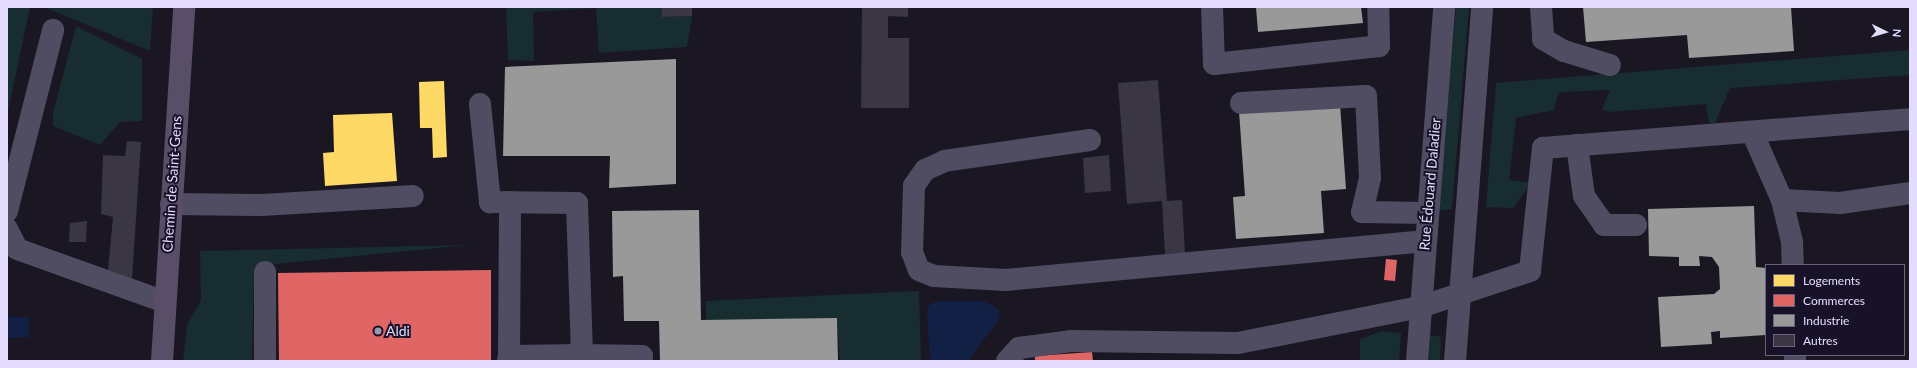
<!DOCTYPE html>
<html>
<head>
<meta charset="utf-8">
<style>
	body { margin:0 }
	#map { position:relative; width:1917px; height:368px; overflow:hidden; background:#1a1723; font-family:Lato,sans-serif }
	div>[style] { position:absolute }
	.green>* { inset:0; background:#172d30 }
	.water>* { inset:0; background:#122046 }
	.homes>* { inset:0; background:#ffd966 }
	.shops>* { inset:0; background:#e06666 }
	.industry>* { inset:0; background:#999 }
	.building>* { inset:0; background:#3a3644 }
	.minor>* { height:22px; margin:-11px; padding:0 11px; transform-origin:11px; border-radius:11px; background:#504d63 }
	.major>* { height:22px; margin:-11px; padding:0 11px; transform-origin:11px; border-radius:11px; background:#594e67 }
	.dots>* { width:11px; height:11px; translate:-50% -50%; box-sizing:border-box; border:2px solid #181228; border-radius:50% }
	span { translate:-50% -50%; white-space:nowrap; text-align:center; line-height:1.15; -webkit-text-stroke:4px #181228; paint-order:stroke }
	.street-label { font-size:14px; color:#e3dcfd }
	.poi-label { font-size:14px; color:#e3dcfd }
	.left { translate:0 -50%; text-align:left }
	.frame { position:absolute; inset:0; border:8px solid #e3dcfd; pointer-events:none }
	.legend { position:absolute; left:1765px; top:264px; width:140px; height:92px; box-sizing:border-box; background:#181228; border:1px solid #69637d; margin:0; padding:5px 7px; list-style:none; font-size:12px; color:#e3dcfd }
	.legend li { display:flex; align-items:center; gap:8px; height:20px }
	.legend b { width:20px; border:1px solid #69637d }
	.north { position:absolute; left:1865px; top:12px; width:40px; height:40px; -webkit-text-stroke:3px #181228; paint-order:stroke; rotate:95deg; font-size:11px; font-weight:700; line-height:16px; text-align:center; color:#e3dcfd }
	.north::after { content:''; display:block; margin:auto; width:14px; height:18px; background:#e3dcfd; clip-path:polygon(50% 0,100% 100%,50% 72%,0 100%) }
</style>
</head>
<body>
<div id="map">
	<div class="green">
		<div style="clip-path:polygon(7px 7px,30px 7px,7px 116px)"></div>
		<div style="clip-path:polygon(44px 7px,153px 7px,150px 51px)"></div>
		<div style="clip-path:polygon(506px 7px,662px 7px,662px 17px,692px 16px,687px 47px,599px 53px,596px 8px,533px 12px,534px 61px,508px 60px)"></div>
		<div style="clip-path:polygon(1456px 7px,1469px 7px,1452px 209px,1438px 211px)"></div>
		<div style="clip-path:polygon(76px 26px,142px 59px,142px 121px,120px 122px,100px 145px,53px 126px,53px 113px)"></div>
		<div style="clip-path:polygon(1910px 50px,1910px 75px,1730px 88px,1715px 123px,1709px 123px,1706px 104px,1610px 112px,1602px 109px,1610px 90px,1559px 92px,1554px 110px,1516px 118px,1509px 180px,1531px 183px,1513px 208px,1486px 207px,1496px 83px)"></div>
		<div style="clip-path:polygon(468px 245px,254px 266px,252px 361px,183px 361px,187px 325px,201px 300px,200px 251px)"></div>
		<div style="clip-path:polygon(919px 291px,921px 361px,840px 361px,837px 319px,706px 320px,706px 301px)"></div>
		<div style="clip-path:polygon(1382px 331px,1401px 333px,1399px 361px,1360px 361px,1360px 339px)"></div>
		<div style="clip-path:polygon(1430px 335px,1441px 337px,1440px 361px,1428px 361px)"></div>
	</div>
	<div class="water">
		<div style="clip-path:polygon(938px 301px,984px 301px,998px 309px,1000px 318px,968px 361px,930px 361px,927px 310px,930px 304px)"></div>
		<div style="clip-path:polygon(7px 317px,29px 317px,29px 337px,7px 338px)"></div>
	</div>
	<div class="homes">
		<div style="clip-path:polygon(444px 81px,447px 157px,433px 158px,432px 128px,420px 128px,419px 82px)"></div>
		<div style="clip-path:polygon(392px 113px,397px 181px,325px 186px,323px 153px,334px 152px,333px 115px)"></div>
	</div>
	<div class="shops">
		<div style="clip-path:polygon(1386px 259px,1397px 260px,1395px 281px,1384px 280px)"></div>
		<div style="clip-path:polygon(491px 270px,491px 361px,279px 361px,278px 273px)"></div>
		<div style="clip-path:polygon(1092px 352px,1093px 361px,1035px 361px,1035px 356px)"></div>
	</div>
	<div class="industry">
		<div style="clip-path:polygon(1256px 7px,1361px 7px,1363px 23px,1258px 32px)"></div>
		<div style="clip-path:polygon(1583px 7px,1791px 7px,1794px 51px,1689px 58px,1687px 35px,1586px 42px)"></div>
		<div style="clip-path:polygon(676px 59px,676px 184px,609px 188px,610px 156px,503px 156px,505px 67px)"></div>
		<div style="clip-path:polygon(1340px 104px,1346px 189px,1321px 191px,1324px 233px,1236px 239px,1233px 197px,1245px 196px,1239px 111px)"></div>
		<div style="clip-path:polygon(1754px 206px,1756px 267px,1766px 268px,1766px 335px,1720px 338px,1720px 331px,1711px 332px,1712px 344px,1661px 347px,1658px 297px,1714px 294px,1720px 289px,1719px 267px,1712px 257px,1699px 256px,1700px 266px,1679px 266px,1679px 257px,1649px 256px,1648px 209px)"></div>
		<div style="clip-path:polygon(699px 210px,701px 320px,837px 318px,838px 361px,660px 361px,659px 321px,624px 321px,623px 276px,613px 277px,612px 211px)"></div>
	</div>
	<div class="building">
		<div style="clip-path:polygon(662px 7px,692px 7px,692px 16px,662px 17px)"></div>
		<div style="clip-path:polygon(862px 7px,908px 7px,908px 17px,888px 16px,888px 38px,909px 38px,909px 108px,861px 108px)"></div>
		<div style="clip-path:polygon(1158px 80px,1167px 201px,1182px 200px,1185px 253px,1165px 254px,1162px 201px,1127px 204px,1118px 83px)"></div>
		<div style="clip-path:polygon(127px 141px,141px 142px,132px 279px,108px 270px,113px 217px,101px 214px,103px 155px,125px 156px)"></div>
		<div style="clip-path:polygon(1109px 155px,1111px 191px,1085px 193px,1083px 158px)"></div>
		<div style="clip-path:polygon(87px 221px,86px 242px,69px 242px,70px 223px)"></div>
	</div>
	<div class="minor">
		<div style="left:1212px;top:7px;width:57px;rotate:88deg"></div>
		<div style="left:1214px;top:64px;width:166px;rotate:-6.2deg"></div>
		<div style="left:1379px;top:46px;width:39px;rotate:-91deg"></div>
		<div style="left:1541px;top:7px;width:32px;rotate:86deg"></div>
		<div style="left:1543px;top:39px;width:24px;rotate:30deg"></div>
		<div style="left:1564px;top:51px;width:48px;rotate:16.9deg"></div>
		<div style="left:1241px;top:103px;width:125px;rotate:-3.2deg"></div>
		<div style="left:1366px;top:96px;width:82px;rotate:87.2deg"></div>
		<div style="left:1370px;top:178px;width:35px;rotate:103deg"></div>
		<div style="left:1362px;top:212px;width:66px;rotate:0.9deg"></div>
		<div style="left:480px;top:104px;width:99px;rotate:84.2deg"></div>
		<div style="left:490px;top:202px;width:87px;rotate:0.7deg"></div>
		<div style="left:577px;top:203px;width:152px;rotate:88.1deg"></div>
		<div style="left:582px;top:355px;width:60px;rotate:1deg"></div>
		<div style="left:642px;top:356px;width:5px;rotate:90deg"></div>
		<div style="left:1752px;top:132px;width:74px;rotate:66.2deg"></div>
		<div style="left:1782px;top:200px;width:58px;rotate:3deg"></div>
		<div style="left:1840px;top:203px;width:71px;rotate:-8.1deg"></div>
		<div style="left:1090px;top:140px;width:147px;rotate:171.8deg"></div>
		<div style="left:945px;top:161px;width:22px;rotate:156deg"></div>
		<div style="left:925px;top:170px;width:19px;rotate:125deg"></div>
		<div style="left:914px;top:186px;width:66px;rotate:91.7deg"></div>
		<div style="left:912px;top:252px;width:19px;rotate:69deg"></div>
		<div style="left:919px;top:270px;width:16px;rotate:22deg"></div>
		<div style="left:934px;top:276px;width:72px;rotate:3.2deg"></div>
		<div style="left:1006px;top:280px;width:422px;rotate:-5.3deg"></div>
		<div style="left:1577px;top:145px;width:51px;rotate:82.2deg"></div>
		<div style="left:1584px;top:196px;width:35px;rotate:55deg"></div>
		<div style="left:1604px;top:225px;width:32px"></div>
		<div style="left:1782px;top:200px;width:43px;rotate:76.6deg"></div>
		<div style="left:1792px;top:242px;width:23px;rotate:88deg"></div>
		<div style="left:171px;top:204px;width:91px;rotate:0.6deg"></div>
		<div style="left:262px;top:205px;width:151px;rotate:-3.4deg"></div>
		<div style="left:7px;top:211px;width:187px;rotate:-75.7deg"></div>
		<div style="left:7px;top:229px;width:22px;rotate:63deg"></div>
		<div style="left:17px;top:249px;width:157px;rotate:19.7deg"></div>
		<div style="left:509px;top:356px;width:154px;rotate:-89.6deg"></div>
		<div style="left:265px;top:361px;width:89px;rotate:-90deg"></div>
		<div style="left:508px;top:361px;width:5px;rotate:-79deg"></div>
		<div style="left:509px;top:356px;width:73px;rotate:-0.8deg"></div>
		<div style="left:1007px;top:361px;width:18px;rotate:-47deg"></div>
		<div style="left:1019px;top:348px;width:52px;rotate:-7.7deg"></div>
		<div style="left:1071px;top:341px;width:167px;rotate:0.7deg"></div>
		<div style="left:1238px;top:343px;width:186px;rotate:-11.2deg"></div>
		<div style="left:1420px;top:307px;width:116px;rotate:-18.1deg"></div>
		<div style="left:1530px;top:271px;width:124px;rotate:-84deg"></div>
		<div style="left:1543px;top:148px;width:368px;rotate:-4.5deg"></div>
		<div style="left:1417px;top:361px;width:355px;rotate:-85.6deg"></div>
		<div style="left:1455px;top:361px;width:355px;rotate:-85.6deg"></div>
		<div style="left:1795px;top:361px;width:6px;rotate:-90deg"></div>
	</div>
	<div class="major">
		<div style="left:162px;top:361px;width:355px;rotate:-86.4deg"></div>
	</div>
	<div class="dots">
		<div style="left:378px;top:331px;background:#9d97b1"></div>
	</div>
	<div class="street-label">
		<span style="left:172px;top:184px;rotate:-86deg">Chemin de Saint-Gens</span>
		<span style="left:1430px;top:184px;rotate:-85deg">Rue Édouard Daladier</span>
	</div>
	<div class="poi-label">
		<span class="left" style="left:386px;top:331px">Aldi</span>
	</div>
	<div class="frame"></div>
	<ul class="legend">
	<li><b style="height:11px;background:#ffd966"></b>Logements</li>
	<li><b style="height:11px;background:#e06666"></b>Commerces</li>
	<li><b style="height:11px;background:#999"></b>Industrie</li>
	<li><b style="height:11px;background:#3a3644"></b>Autres</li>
	</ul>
	<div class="north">N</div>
</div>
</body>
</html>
